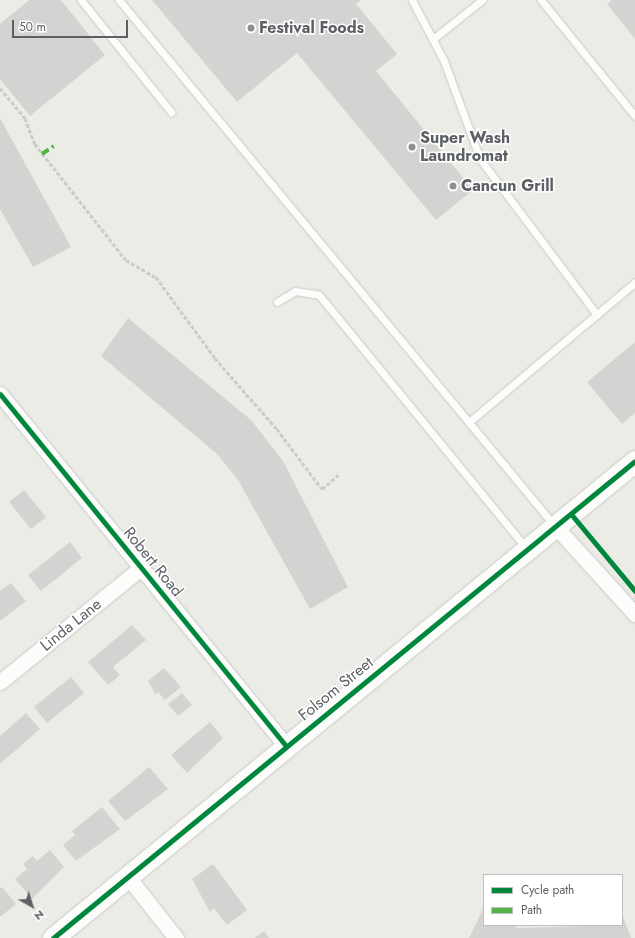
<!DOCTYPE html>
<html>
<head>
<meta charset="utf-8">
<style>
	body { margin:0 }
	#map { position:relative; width:635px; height:938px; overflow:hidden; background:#ecece7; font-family:Jost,sans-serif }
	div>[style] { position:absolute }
	.building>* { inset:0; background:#d4d3d1 }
	.path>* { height:2.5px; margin-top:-1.25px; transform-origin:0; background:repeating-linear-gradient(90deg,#c8cdca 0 4px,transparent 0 6px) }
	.roads { filter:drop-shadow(0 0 1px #c9c9c7) drop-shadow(0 0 1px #c9c9c7) }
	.lane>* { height:7px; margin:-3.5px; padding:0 3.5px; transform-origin:3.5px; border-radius:3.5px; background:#fcfcfb }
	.street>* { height:15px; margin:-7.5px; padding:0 7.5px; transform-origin:7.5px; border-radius:7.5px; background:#fcfcfb }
	.secondary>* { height:21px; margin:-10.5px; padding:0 10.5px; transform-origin:10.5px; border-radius:10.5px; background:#fcfcfb }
	.quiet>* { height:4px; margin-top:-2px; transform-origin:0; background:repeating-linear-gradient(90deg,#58b04a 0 8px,transparent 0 12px) }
	.cycleway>* { height:5px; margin:-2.5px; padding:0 2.5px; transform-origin:2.5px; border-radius:2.5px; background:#00873e }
	.dots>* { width:11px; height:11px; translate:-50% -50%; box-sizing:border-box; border:2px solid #fff; border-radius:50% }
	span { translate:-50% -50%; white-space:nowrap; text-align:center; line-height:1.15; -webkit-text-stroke:3px #fff; paint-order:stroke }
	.poi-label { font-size:16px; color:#5c6065; font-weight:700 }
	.left { translate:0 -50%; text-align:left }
	.street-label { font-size:16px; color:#5c6065 }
	.legend { position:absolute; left:483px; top:874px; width:140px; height:52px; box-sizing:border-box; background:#fff; border:1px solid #bebfc1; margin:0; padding:5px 7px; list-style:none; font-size:12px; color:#5c6065 }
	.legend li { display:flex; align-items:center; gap:8px; height:20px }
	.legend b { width:20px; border:1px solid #bebfc1 }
	.north { position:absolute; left:12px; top:886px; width:40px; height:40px; -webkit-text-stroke:3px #fff; paint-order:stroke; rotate:141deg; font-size:11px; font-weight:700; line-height:16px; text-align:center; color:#5c6065 }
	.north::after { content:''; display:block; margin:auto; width:14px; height:18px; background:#5c6065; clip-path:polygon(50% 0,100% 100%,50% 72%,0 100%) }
	.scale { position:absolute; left:12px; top:20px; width:116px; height:18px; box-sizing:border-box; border:2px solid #5c6065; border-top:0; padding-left:5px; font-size:12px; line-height:14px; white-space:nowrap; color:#5c6065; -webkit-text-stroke:3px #fff; paint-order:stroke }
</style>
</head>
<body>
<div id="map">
	<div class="building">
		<div style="clip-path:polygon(29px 0,61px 0,105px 55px,30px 116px,0 79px,0 24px)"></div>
		<div style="clip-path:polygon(152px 0,361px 0,356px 4px,397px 54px,376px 71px,473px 190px,436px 220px,297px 53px,237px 102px)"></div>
		<div style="clip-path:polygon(612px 0,635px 0,635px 39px,607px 4px)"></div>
		<div style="clip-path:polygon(0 118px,71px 247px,33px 267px,0 209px)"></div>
		<div style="clip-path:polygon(128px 318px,251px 420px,283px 461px,348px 587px,310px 609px,238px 480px,217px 454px,101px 356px)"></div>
		<div style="clip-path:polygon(635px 342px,635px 413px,622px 424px,587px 382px)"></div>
		<div style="clip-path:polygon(24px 490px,46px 517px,31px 529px,9px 502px)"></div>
		<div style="clip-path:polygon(70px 542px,82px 558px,41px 591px,28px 575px)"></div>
		<div style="clip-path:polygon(11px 583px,26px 601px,0 621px,0 591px)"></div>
		<div style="clip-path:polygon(132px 625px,146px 640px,113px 667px,120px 675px,108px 685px,88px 662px)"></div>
		<div style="clip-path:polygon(164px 668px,181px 687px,165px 700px,158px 692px,156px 695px,148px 681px)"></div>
		<div style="clip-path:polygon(71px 677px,84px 693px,47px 723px,34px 707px)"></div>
		<div style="clip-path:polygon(182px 693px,192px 705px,178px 716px,168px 704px)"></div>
		<div style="clip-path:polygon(26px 713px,40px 729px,0 764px,0 736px)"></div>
		<div style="clip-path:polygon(210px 722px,223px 738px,187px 773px,171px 755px)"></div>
		<div style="clip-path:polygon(149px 767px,168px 789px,125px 821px,108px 801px)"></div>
		<div style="clip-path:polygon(102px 807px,120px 829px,76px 861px,63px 845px,75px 835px,72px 831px)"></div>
		<div style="clip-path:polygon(50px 850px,64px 867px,32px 899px,15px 879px,27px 869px,23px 864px,33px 856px,37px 861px)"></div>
		<div style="clip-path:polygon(213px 864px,247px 910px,227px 925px,214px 908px,210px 912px,192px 879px)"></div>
		<div style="clip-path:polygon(2px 887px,16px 904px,0 917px,0 888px)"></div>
		<div style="clip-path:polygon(483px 909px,484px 925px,517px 925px,516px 928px,622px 925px,622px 914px,631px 938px,469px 938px)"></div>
		<div style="clip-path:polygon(264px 931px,269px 938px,255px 938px)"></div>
	</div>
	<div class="path">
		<div style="left:0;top:88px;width:39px;rotate:50deg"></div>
		<div style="left:25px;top:118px;width:28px;rotate:69deg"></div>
		<div style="left:35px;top:144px;width:147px;rotate:51.9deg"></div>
		<div style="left:126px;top:260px;width:34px;rotate:30deg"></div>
		<div style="left:156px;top:277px;width:100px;rotate:53.9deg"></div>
		<div style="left:215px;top:358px;width:94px;rotate:48.9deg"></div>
		<div style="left:277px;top:429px;width:75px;rotate:53.1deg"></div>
		<div style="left:322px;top:489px;width:23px;rotate:-41deg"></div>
	</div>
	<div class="roads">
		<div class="lane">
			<div style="left:81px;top:0;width:144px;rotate:51.2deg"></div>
			<div style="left:119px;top:0;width:682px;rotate:50.36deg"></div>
			<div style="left:412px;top:0;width:69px;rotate:62.3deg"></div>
			<div style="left:444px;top:61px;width:104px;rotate:69.8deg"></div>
			<div style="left:480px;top:159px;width:195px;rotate:53.1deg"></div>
			<div style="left:541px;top:0;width:149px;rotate:51deg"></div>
			<div style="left:433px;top:39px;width:63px;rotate:-38.5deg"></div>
			<div style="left:277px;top:302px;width:21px;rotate:-31deg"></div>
			<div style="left:295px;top:291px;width:24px;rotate:9deg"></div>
			<div style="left:319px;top:295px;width:327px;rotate:50.7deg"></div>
			<div style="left:469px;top:422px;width:217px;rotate:-40.1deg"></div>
		</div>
		<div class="street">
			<div style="left:0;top:394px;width:454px;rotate:50.9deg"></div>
			<div style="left:556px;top:527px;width:118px;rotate:47.8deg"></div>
			<div style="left:0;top:682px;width:181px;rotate:-39deg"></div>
			<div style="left:128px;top:877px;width:78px;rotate:51.8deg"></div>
		</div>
		<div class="secondary">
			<div style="left:53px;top:938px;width:752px;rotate:-39.34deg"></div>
		</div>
	</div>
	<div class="quiet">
		<div style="left:42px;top:154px;width:14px;rotate:-34deg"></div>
	</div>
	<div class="cycleway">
		<div style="left:0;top:394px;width:454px;rotate:50.9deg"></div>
		<div style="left:571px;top:514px;width:100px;rotate:50.3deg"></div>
		<div style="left:53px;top:938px;width:752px;rotate:-39.34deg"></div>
	</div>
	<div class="dots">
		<div style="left:251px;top:28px;background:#8e9192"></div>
		<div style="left:412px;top:147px;background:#8e9192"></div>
		<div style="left:453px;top:186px;background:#8e9192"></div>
	</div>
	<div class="poi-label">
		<span class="left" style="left:259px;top:28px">Festival Foods</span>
		<span class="left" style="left:420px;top:147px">Super Wash<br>Laundromat</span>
		<span class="left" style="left:461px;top:186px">Cancun Grill</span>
	</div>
	<div class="street-label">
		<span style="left:153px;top:562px;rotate:51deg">Robert Road</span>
		<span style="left:71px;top:625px;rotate:-39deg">Linda Lane</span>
		<span style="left:336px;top:689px;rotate:-39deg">Folsom Street</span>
	</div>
	<ul class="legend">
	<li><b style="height:5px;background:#00873e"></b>Cycle path</li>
	<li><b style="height:5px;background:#58b04a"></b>Path</li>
	</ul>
	<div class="north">N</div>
	<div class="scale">50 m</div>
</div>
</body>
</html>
